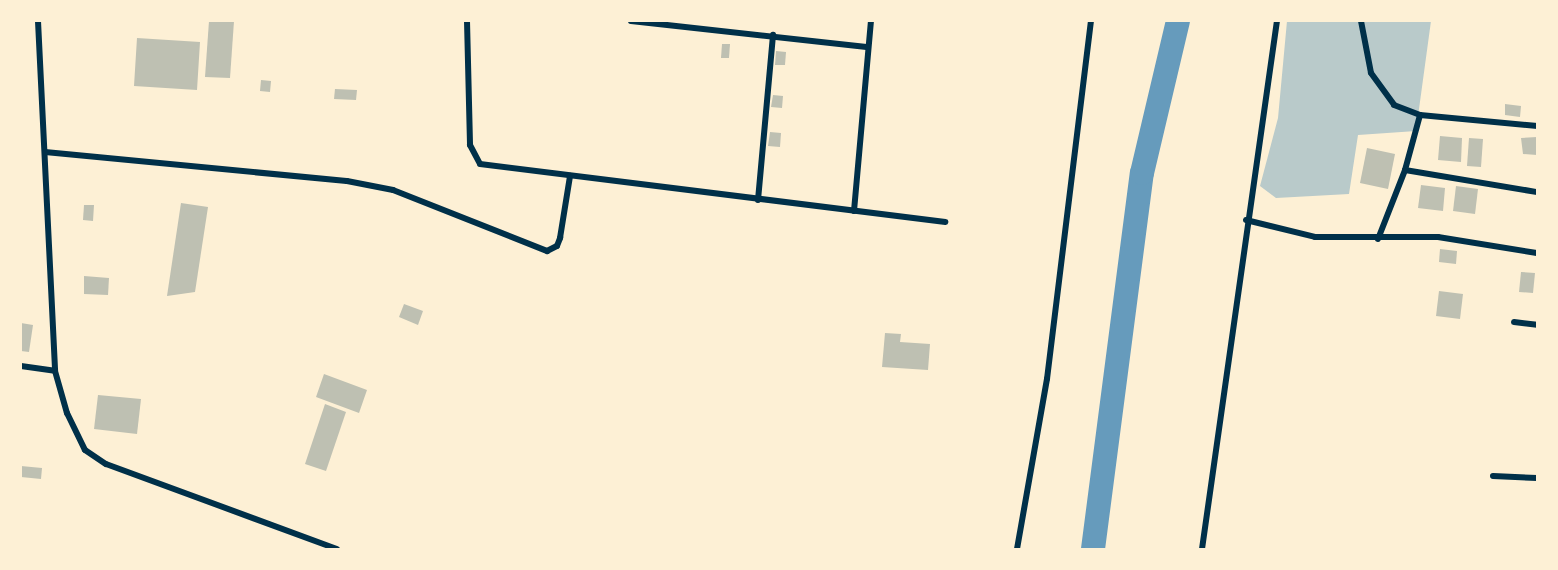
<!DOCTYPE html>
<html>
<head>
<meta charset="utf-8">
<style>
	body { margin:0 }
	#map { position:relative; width:1558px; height:570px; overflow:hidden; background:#fdf0d5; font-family:Karla,sans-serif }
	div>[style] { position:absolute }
	.green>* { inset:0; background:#b9caca }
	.canal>* { height:24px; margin:-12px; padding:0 12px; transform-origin:12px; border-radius:12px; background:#669bbc }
	.building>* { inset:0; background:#bec0b2 }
	.minor>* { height:6px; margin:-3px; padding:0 3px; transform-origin:3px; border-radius:3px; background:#003049 }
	span { translate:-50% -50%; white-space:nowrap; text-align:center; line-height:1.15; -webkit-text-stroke:4.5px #fdf0d5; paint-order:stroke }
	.frame { position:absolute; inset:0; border:22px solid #fdf0d5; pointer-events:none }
</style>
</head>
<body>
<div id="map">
	<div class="green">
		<div style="clip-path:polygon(1287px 21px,1431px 21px,1416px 131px,1358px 135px,1349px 194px,1276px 198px,1260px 186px,1278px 118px)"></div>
	</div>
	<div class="canal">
		<div style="left:1093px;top:549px;width:379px;rotate:-82.6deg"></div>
		<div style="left:1142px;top:173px;width:156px;rotate:-76.7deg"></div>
	</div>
	<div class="building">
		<div style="clip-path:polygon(209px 21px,234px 21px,230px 78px,205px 77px)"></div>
		<div style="clip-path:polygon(137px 38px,200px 42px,197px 90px,134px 86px)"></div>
		<div style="clip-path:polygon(722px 44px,730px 44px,729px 58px,721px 58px)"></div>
		<div style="clip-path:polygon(776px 51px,786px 52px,785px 65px,775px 65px)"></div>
		<div style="clip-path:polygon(261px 80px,271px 81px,270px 92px,260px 91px)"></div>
		<div style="clip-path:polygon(335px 89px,357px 90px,356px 100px,334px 99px)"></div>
		<div style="clip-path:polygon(773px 95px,783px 96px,782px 108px,771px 107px)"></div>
		<div style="clip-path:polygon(1505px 104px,1521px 106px,1520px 117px,1505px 115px)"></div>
		<div style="clip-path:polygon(770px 132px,781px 133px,780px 147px,768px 146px)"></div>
		<div style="clip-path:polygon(1440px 136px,1462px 138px,1461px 162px,1438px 160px)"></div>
		<div style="clip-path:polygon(1537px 137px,1537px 155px,1523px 154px,1521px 138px)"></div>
		<div style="clip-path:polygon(1469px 138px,1483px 139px,1481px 167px,1467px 166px)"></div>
		<div style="clip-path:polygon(1367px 148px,1395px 154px,1388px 189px,1360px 183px)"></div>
		<div style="clip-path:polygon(1421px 185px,1445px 188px,1443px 211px,1418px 208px)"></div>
		<div style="clip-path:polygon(1456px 186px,1478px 189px,1475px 214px,1453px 211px)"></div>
		<div style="clip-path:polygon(181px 203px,208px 207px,195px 292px,167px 296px)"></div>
		<div style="clip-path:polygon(84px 205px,94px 205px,93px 221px,83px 220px)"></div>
		<div style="clip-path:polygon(1440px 249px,1457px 251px,1456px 264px,1439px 262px)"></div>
		<div style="clip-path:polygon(1521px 272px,1535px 273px,1533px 293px,1519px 292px)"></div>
		<div style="clip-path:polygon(84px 276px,109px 278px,108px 295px,84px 294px)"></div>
		<div style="clip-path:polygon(1439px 291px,1463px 294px,1460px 319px,1436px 316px)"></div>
		<div style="clip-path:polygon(404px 304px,423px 311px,418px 325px,399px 317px)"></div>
		<div style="clip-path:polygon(21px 323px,33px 325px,29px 352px,21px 351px)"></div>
		<div style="clip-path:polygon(885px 333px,901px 334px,900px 342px,930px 344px,928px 370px,882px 367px)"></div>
		<div style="clip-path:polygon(324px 374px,367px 390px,359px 413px,316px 397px)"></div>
		<div style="clip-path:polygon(98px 395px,141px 399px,137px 434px,94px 429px)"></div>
		<div style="clip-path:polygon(325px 404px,346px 412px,326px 471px,305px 464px)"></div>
		<div style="clip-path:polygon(21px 466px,42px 468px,41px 479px,21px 477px)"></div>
	</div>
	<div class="minor">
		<div style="left:38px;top:21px;width:350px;rotate:87.2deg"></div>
		<div style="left:55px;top:371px;width:44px;rotate:74.1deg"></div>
		<div style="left:67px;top:413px;width:41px;rotate:64.1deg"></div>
		<div style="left:85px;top:450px;width:25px;rotate:34deg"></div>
		<div style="left:106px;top:464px;width:246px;rotate:20.2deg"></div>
		<div style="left:467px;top:21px;width:124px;rotate:88.6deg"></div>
		<div style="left:470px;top:145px;width:21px;rotate:62deg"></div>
		<div style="left:480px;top:164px;width:469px;rotate:7.1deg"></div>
		<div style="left:631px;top:21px;width:237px;rotate:6.3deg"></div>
		<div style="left:1361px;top:21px;width:53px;rotate:79.1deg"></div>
		<div style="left:1371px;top:73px;width:39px;rotate:54deg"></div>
		<div style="left:1394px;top:105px;width:28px;rotate:21deg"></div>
		<div style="left:1420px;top:115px;width:118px;rotate:5.4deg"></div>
		<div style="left:45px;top:152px;width:303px;rotate:5.5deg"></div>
		<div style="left:347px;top:181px;width:47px;rotate:11.1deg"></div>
		<div style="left:393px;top:190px;width:166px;rotate:21.6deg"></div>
		<div style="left:547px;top:251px;width:11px;rotate:-27deg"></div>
		<div style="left:557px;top:246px;width:9px;rotate:-69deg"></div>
		<div style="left:560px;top:238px;width:63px;rotate:-80.8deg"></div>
		<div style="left:1405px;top:170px;width:134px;rotate:9.5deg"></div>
		<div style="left:758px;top:200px;width:166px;rotate:-84.8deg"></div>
		<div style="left:854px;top:211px;width:191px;rotate:-84.9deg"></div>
		<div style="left:1246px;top:220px;width:71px;rotate:13.8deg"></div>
		<div style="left:1315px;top:237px;width:123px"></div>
		<div style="left:1438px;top:237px;width:100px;rotate:9.2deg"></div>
		<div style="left:1378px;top:239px;width:74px;rotate:-68.6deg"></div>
		<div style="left:1405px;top:170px;width:57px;rotate:-74.7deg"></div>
		<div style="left:1514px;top:322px;width:23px;rotate:7deg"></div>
		<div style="left:21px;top:366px;width:34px;rotate:8deg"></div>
		<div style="left:1493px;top:476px;width:44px;rotate:2.6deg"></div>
		<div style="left:1017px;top:549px;width:173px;rotate:-80deg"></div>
		<div style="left:1047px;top:379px;width:361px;rotate:-83deg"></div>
		<div style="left:1202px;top:549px;width:533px;rotate:-81.92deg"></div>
	</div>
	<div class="frame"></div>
</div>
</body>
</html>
